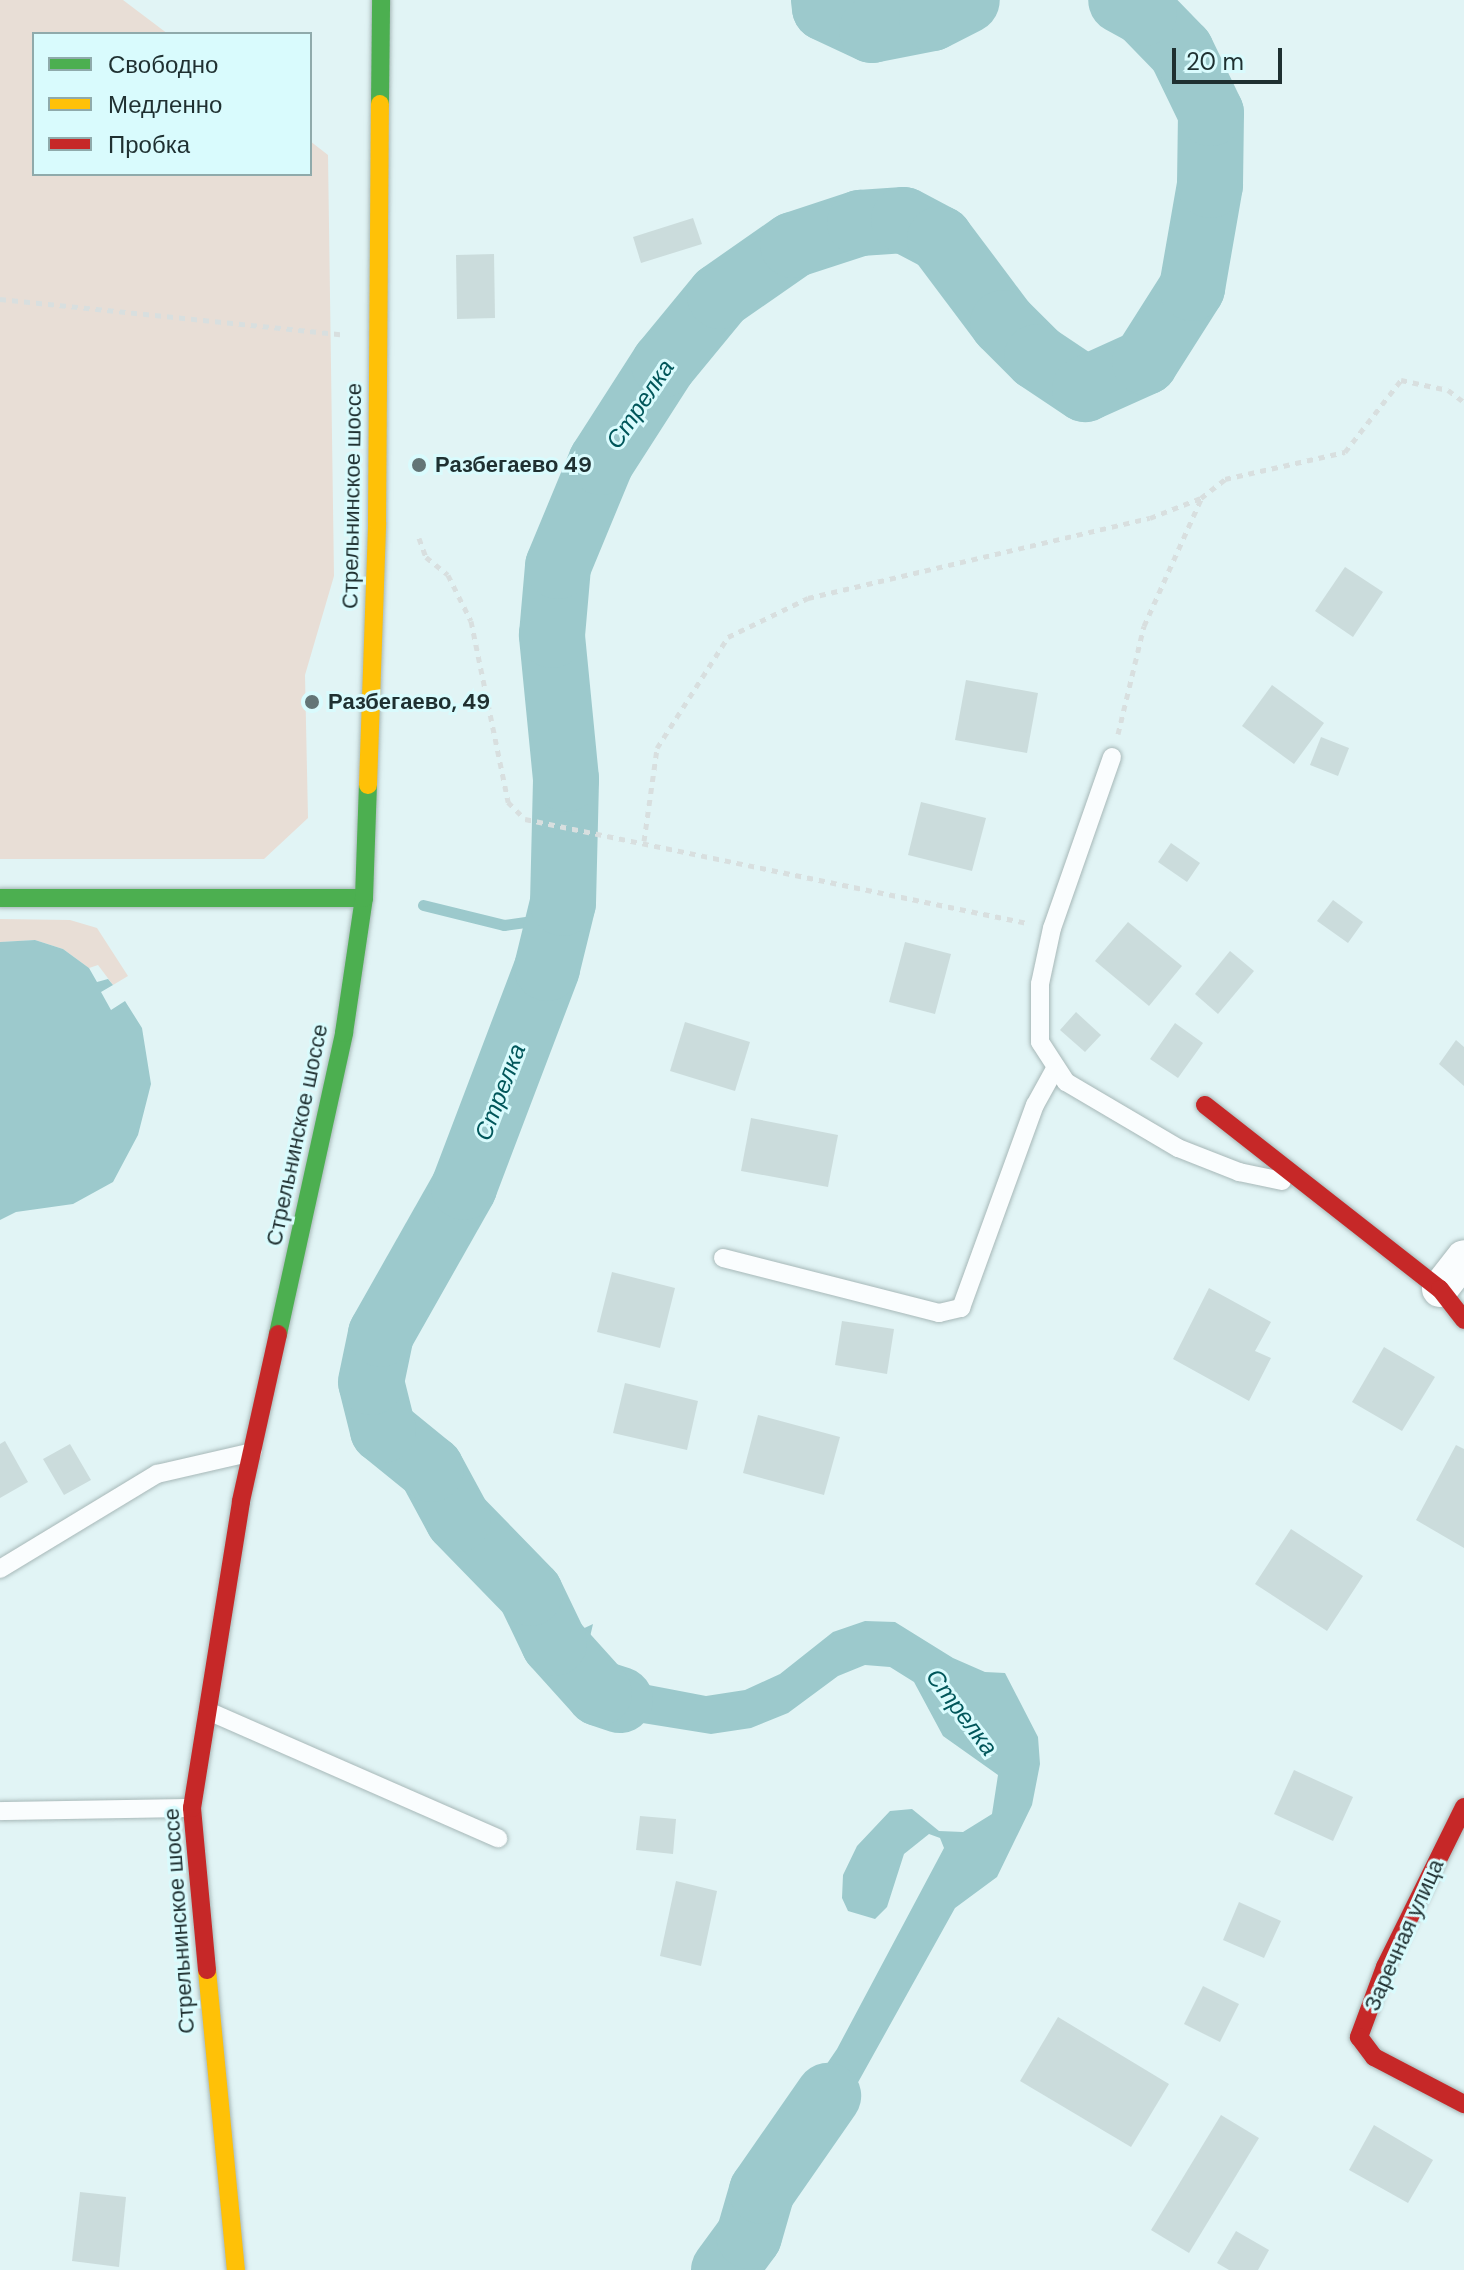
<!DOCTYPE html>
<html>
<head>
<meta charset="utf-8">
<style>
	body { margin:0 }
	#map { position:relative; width:1464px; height:2270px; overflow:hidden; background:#e1f4f5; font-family:"DM Sans",sans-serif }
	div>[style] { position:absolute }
	.green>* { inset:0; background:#e8ded6 }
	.water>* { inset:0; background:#9cc9cc }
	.stream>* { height:11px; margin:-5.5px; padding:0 5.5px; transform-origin:5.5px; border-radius:5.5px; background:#9cc9cc }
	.river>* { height:66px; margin:-33px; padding:0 33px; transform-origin:33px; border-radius:33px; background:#9cc9cc }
	.building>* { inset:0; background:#cbdcdc }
	.path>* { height:5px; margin-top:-2.5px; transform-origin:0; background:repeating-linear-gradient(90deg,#d8dfdf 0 6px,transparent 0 12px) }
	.roads { filter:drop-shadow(0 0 2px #a7b8b8) drop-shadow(0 0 2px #a7b8b8) }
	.lane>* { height:18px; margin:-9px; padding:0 9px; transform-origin:9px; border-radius:9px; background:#fafdfe }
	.street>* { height:36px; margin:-18px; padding:0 18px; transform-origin:18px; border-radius:18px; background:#fafdfe }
	.fast>* { height:18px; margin:-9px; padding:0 9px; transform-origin:9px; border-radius:9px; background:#4caf50 }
	.slow>* { height:18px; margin:-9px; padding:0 9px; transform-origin:9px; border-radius:9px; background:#ffc107 }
	.jam>* { height:18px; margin:-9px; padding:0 9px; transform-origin:9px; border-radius:9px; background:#c62828 }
	.dots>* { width:22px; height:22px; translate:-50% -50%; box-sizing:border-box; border:4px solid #d9fbfd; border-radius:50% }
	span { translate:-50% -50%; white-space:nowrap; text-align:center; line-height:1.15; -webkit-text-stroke:6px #d9fbfd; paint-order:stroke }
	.poi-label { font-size:22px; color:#1f3031; font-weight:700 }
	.left { translate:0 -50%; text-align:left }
	.street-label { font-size:22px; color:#1f3031 }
	.water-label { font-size:24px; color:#00565a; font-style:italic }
	.legend { position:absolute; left:32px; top:32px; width:280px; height:144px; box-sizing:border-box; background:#d9fbfd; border:2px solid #8faaab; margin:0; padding:10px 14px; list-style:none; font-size:24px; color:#1f3031 }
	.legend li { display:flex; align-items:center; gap:16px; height:40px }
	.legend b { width:40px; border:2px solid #8faaab }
	.scale { position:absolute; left:1172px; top:48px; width:110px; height:36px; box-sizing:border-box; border:4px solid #1f3031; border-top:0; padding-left:10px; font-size:24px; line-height:28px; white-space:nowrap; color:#1f3031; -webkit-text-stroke:6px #d9fbfd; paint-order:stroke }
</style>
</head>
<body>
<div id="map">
	<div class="green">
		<div style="clip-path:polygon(0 0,123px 0,168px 34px,34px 34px,34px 174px,310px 174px,310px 141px,328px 155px,334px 576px,305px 675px,308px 818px,264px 859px,0 859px)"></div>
		<div style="clip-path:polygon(0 919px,70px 920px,97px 928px,128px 976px,113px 985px,98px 965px,89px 968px,63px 949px,35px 940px,0 942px)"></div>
	</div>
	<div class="water">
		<div style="clip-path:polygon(35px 940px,63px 949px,89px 968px,97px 982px,108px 979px,113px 985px,101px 992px,111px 1010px,125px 1001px,142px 1028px,151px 1084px,138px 1135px,113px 1182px,73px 1204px,16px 1212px,0 1220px,0 942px)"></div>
		<div style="clip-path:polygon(865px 1621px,895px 1622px,953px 1658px,985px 1672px,1005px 1673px,1038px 1737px,1040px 1764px,1032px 1805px,997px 1877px,955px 1908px,856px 2086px,791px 2176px,760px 2162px,837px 2049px,944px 1848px,940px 1838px,929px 1834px,904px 1854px,887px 1907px,875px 1919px,848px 1911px,842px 1898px,843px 1875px,857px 1846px,890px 1811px,912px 1809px,939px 1831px,963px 1832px,992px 1814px,998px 1775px,943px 1736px,914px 1682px,890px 1667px,865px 1665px,838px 1676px,788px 1713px,751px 1728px,711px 1734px,599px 1716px,555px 1687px,529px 1654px,593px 1624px,587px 1650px,595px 1668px,617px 1679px,706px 1696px,745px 1690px,780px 1674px,833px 1632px)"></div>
	</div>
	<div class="stream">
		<div style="left:423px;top:905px;width:83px;rotate:13.9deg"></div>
		<div style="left:504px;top:925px;width:27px;rotate:-8deg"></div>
		<div style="left:531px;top:921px;width:37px;rotate:-29deg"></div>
	</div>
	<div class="river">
		<div style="left:824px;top:0;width:8px;rotate:83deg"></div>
		<div style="left:825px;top:8px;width:52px;rotate:25.1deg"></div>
		<div style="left:872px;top:30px;width:61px;rotate:-11.3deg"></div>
		<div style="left:932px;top:18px;width:39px;rotate:-27deg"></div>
		<div style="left:620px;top:1700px;width:22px;rotate:-162deg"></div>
		<div style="left:599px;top:1693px;width:67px;rotate:-132deg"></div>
		<div style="left:554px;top:1643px;width:55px;rotate:-115.6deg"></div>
		<div style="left:530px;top:1593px;width:103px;rotate:-134.2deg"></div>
		<div style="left:458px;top:1519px;width:57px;rotate:-118.4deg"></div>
		<div style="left:431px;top:1469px;width:62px;rotate:-140.9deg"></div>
		<div style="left:383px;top:1430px;width:49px;rotate:-104deg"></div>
		<div style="left:371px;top:1382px;width:49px;rotate:-78.2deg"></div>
		<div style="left:381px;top:1334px;width:169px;rotate:-60.5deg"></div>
		<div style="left:464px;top:1187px;width:234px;rotate:-69.2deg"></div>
		<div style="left:547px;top:968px;width:67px;rotate:-76.2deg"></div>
		<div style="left:563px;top:903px;width:124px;rotate:-88.6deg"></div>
		<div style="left:566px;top:779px;width:145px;rotate:-95.6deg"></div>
		<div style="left:552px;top:635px;width:69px;rotate:-85deg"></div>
		<div style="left:558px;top:566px;width:113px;rotate:-67.5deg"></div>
		<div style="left:601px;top:462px;width:117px;rotate:-57.3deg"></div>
		<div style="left:664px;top:364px;width:88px;rotate:-50.5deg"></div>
		<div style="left:720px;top:296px;width:89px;rotate:-34.9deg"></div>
		<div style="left:793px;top:245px;width:71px;rotate:-18.2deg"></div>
		<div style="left:860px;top:223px;width:44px;rotate:-3.9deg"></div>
		<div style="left:904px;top:220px;width:41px;rotate:27.8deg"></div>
		<div style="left:940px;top:239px;width:105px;rotate:53.1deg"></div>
		<div style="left:1003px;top:323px;width:48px;rotate:45deg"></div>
		<div style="left:1037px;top:357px;width:58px;rotate:33.7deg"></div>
		<div style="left:1085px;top:389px;width:66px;rotate:-24.2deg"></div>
		<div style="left:1145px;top:362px;width:88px;rotate:-57.6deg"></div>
		<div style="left:1192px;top:288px;width:105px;rotate:-80.1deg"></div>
		<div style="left:1210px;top:185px;width:72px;rotate:-89.2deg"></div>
		<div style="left:1211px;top:113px;width:69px;rotate:-115.8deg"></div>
		<div style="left:1181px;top:51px;width:53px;rotate:-134.2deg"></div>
		<div style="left:1144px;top:13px;width:26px;rotate:-151deg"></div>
		<div style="left:724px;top:2270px;width:42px;rotate:-53.7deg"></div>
		<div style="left:749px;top:2236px;width:47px;rotate:-73.9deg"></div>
		<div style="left:762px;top:2191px;width:116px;rotate:-55.2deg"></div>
	</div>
	<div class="building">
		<div style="clip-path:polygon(693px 218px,702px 244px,641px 263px,633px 237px)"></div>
		<div style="clip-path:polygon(494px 254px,495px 318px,457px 319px,456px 255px)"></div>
		<div style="clip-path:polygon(1345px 567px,1383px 592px,1353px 637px,1315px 611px)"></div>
		<div style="clip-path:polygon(966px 680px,1038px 693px,1027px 753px,955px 740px)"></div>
		<div style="clip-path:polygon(1272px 685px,1324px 723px,1294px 764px,1242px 726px)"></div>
		<div style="clip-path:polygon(1321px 737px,1349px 748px,1338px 776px,1310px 765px)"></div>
		<div style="clip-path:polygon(921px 802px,986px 818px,972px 871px,908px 855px)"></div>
		<div style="clip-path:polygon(1171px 843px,1200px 863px,1187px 882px,1158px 862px)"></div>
		<div style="clip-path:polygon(1333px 900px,1363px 922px,1348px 943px,1317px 921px)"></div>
		<div style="clip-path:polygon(1128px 922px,1182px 966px,1149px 1006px,1095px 961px)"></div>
		<div style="clip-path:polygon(905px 942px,951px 954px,935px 1014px,889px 1002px)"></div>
		<div style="clip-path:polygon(1230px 951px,1254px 971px,1218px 1014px,1195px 994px)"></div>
		<div style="clip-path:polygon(1076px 1012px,1101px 1035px,1085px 1052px,1060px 1030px)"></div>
		<div style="clip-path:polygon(685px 1022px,750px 1042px,735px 1091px,670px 1071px)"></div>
		<div style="clip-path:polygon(1175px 1023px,1203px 1043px,1178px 1078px,1150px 1059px)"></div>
		<div style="clip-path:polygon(1456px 1040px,1464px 1047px,1464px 1086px,1439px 1064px)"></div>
		<div style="clip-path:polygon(751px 1118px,838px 1135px,828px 1187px,741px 1171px)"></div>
		<div style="clip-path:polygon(612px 1272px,675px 1288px,660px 1348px,597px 1332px)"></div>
		<div style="clip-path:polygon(1209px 1288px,1271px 1322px,1255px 1351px,1271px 1358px,1249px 1401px,1173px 1359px)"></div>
		<div style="clip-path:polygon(842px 1321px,894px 1329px,887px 1374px,835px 1365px)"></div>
		<div style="clip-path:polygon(1384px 1347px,1435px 1377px,1402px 1431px,1352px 1402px)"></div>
		<div style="clip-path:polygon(625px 1383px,698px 1401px,687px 1450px,613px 1433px)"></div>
		<div style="clip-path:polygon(758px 1415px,840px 1437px,824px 1495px,743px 1473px)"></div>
		<div style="clip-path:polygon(5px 1441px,28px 1482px,0 1498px,0 1444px)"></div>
		<div style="clip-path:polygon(70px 1444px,91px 1480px,64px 1495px,43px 1459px)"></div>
		<div style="clip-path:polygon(1456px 1445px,1464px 1449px,1464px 1548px,1416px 1520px)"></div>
		<div style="clip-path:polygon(1291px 1529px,1363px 1576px,1327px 1631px,1255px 1584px)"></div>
		<div style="clip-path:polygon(1294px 1770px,1353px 1797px,1333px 1841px,1274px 1814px)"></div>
		<div style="clip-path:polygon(640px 1816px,676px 1819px,673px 1854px,636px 1850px)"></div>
		<div style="clip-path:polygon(676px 1881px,717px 1891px,701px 1966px,660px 1956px)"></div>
		<div style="clip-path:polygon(1239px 1902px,1281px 1921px,1264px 1958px,1223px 1940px)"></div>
		<div style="clip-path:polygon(1203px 1986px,1239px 2004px,1220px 2042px,1184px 2024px)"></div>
		<div style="clip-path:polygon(1058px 2017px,1169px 2084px,1131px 2147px,1020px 2081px)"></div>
		<div style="clip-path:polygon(1221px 2115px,1259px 2138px,1189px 2253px,1151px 2230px)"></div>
		<div style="clip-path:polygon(1374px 2125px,1433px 2160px,1408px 2203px,1349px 2170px)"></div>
		<div style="clip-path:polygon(80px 2192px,126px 2197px,119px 2267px,72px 2261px)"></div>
		<div style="clip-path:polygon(1236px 2231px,1269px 2250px,1258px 2270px,1229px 2270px,1217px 2263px)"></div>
	</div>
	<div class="path">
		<div style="left:0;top:299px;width:342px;rotate:5.9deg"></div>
		<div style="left:419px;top:538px;width:20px;rotate:70deg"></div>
		<div style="left:426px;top:557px;width:28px;rotate:39deg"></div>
		<div style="left:448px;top:575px;width:51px;rotate:63.4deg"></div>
		<div style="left:471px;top:621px;width:185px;rotate:78.4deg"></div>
		<div style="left:508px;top:802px;width:24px;rotate:45deg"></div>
		<div style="left:525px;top:819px;width:513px;rotate:11.7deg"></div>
		<div style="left:1118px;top:734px;width:111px;rotate:-76.5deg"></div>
		<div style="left:1144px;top:626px;width:139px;rotate:-65.8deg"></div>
		<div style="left:644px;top:841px;width:94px;rotate:-82deg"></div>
		<div style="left:657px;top:748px;width:132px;rotate:-57.4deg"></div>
		<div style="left:728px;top:637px;width:89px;rotate:-26deg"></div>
		<div style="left:808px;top:598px;width:351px;rotate:-13.2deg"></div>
		<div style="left:1150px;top:518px;width:55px;rotate:-21.4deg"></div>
		<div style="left:1201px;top:498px;width:31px;rotate:-38deg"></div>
		<div style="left:1225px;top:479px;width:123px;rotate:-12.7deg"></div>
		<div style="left:1345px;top:452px;width:91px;rotate:-52.1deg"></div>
		<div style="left:1401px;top:380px;width:48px;rotate:12deg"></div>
		<div style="left:1448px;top:390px;width:20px;rotate:37deg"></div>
	</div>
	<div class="roads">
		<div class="lane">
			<div style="left:1112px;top:757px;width:181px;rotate:109.3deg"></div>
			<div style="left:1052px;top:928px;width:57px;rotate:102.1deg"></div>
			<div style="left:1040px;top:984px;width:58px;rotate:90deg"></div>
			<div style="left:1040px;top:1042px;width:48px;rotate:57deg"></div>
			<div style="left:1066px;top:1082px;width:130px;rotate:30.5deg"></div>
			<div style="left:1178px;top:1148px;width:66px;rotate:21.5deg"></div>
			<div style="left:1239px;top:1172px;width:44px;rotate:11.8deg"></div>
			<div style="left:723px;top:1258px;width:223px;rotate:14.3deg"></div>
			<div style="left:939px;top:1313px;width:23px;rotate:-13deg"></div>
			<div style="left:961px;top:1308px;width:216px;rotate:-70deg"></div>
			<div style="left:1035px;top:1105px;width:43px;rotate:-61.1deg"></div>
			<div style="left:0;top:1569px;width:184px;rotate:-31.2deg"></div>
			<div style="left:157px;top:1474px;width:98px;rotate:-13deg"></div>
			<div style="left:208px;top:1711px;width:317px;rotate:23.7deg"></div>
			<div style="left:0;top:1811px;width:192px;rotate:-0.9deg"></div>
		</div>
		<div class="street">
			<div style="left:1440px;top:1289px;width:39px;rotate:-52deg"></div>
		</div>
		<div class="fast">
			<div style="left:380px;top:104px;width:104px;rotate:-89.4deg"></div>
			<div style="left:0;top:898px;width:364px"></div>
			<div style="left:278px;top:1334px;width:308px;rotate:-77.6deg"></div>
			<div style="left:344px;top:1033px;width:136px;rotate:-81.6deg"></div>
			<div style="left:364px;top:898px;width:113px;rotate:-88deg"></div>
		</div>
		<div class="slow">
			<div style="left:368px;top:785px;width:263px;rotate:-88deg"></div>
			<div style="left:377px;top:522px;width:418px;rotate:-89.6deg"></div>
			<div style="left:207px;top:1970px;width:301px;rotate:84.5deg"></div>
		</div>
		<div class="jam">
			<div style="left:1205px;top:1105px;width:298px;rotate:38.1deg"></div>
			<div style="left:1440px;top:1289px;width:39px;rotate:52deg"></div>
			<div style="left:1464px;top:1807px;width:178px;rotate:116.3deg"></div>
			<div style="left:1385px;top:1967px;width:75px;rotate:110.4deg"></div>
			<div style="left:1359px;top:2037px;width:25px;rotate:53deg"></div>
			<div style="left:1374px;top:2057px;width:102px;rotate:27.6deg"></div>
			<div style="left:207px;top:1970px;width:163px;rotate:-95.3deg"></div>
			<div style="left:192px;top:1808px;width:311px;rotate:-80.9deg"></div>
			<div style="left:241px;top:1501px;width:171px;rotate:-77.5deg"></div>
		</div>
	</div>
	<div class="dots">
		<div style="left:419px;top:465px;background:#637576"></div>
		<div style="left:312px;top:702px;background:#637576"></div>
	</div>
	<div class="poi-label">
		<span class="left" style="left:435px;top:465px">Разбегаево 49</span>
		<span class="left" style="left:328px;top:702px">Разбегаево, 49</span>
	</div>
	<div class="street-label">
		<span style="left:352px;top:496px;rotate:-89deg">Стрельнинское шоссе</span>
		<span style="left:297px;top:1135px;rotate:-78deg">Стрельнинское шоссе</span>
		<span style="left:179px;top:1921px;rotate:-94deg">Стрельнинское шоссе</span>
		<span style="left:1404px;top:1935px;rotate:-66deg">Заречная улица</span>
	</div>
	<div class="water-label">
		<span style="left:640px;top:404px;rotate:-56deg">Стрелка</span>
		<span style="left:500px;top:1092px;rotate:-69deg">Стрелка</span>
		<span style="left:962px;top:1712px;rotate:53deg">Стрелка</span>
	</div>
	<ul class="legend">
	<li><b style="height:10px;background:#4caf50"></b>Свободно</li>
	<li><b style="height:10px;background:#ffc107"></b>Медленно</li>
	<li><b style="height:10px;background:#c62828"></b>Пробка</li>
	</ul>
	<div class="scale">20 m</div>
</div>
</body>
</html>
